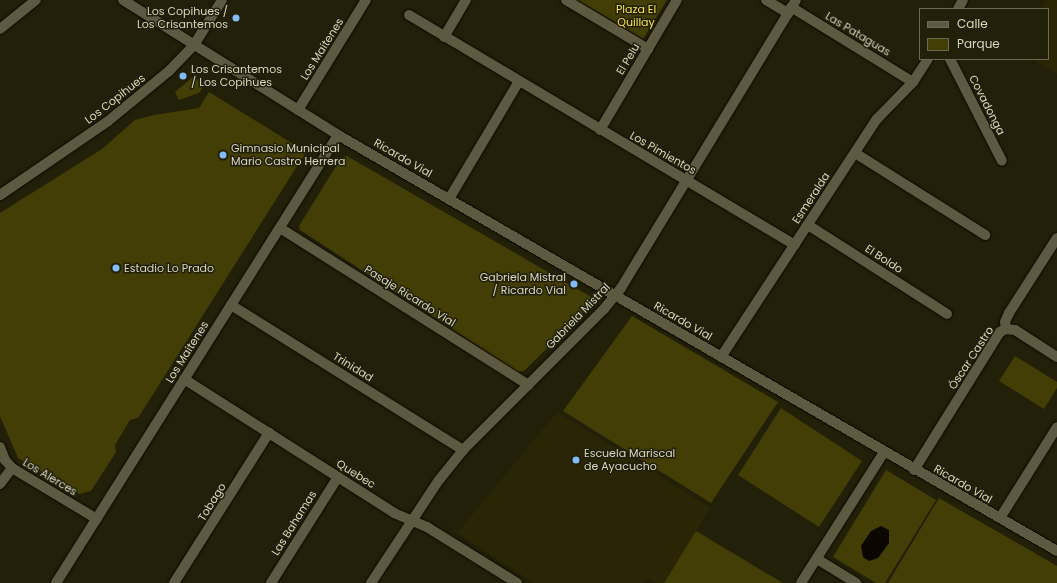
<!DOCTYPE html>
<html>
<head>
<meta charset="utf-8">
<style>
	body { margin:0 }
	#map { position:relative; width:1057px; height:583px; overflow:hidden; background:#222008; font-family:Poppins,sans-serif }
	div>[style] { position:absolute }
	.built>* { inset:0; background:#292505 }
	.green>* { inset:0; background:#433d06 }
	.water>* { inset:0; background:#0b0600 }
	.roads { filter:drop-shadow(0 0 1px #0c0900) drop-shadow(0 0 1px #0c0900) }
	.minor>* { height:10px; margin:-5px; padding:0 5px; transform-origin:5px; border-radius:5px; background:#5d5a41 }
	.dots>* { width:11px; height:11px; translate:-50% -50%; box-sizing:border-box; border:2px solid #222008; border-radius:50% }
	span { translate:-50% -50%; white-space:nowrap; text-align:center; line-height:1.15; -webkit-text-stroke:3px #222008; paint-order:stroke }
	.park-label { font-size:11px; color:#f5e458 }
	.poi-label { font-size:11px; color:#d7d5c7 }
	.right { translate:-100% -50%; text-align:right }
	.left { translate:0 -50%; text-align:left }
	.street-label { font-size:11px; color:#d7d5c7 }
	.legend { position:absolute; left:919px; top:8px; width:130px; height:52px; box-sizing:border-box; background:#222008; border:1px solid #6a6854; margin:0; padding:5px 7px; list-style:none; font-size:12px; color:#d7d5c7 }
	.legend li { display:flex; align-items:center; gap:8px; height:20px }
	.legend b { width:20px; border:1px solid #6a6854 }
</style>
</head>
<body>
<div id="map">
	<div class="built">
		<div style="clip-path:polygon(1047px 0,1057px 0,1057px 74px,1031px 59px,1048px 59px,1048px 9px,1042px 9px)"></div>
		<div style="clip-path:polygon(557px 412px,711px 508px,663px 583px,657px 583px,646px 578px,643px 583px,534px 583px,457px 533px)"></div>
	</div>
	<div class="green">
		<div style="clip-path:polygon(577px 0,667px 0,643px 39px)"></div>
		<div style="clip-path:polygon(193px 77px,205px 84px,199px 93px,179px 100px,175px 92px)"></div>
		<div style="clip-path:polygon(209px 92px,306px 152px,138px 418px,130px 420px,115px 445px,116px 452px,91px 491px,79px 494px,18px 458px,0 416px,0 213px,102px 149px,135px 120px,154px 115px,199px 108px)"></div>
		<div style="clip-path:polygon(347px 156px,593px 298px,593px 303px,524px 371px,518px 372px,300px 230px,299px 226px,341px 158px)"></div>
		<div style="clip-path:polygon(632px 316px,778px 402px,711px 503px,563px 411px)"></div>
		<div style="clip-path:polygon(1015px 356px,1057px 382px,1057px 388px,1044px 409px,999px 381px)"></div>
		<div style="clip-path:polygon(781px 408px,862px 461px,819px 527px,738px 475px)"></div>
		<div style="clip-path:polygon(886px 470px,936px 500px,885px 583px,876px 583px,833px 557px)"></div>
		<div style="clip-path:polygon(939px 498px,1057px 566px,1057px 583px,888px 583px)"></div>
		<div style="clip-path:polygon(696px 531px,783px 583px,664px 583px)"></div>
	</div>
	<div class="water">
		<div style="clip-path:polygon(881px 526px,889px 530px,889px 543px,878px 558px,869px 561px,863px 557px,861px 546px,871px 531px)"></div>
	</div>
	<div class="roads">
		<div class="minor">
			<div style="left:123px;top:0;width:254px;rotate:32.1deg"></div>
			<div style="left:338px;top:135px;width:831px;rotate:30.05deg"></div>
			<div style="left:566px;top:0;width:96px;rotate:30.9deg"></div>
			<div style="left:766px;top:0;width:26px;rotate:31deg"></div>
			<div style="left:791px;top:7px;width:143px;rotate:31.6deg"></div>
			<div style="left:958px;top:9px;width:10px;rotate:-61deg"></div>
			<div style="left:409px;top:15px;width:449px;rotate:30.8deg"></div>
			<div style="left:0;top:29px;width:46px;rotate:-38.9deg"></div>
			<div style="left:444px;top:37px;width:43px;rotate:-59.3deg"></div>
			<div style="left:950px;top:59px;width:114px;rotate:63deg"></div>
			<div style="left:298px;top:110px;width:129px;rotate:-58.3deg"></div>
			<div style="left:600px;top:130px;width:151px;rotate:-59.4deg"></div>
			<div style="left:855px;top:153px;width:154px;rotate:32.2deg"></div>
			<div style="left:0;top:195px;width:130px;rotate:-34.3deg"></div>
			<div style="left:107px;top:122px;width:80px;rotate:-39.4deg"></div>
			<div style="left:169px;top:71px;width:36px;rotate:-46deg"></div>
			<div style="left:194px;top:45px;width:53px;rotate:-58.1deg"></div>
			<div style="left:449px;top:199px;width:137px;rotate:-59.3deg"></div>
			<div style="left:808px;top:225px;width:165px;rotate:32.6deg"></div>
			<div style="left:280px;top:228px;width:294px;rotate:32.3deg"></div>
			<div style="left:231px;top:305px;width:274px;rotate:32deg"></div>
			<div style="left:1006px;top:329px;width:7px;rotate:-98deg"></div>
			<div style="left:1005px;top:322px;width:10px;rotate:-66deg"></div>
			<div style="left:1009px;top:313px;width:89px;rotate:-57.4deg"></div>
			<div style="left:1006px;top:329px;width:9px;rotate:6deg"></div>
			<div style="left:1015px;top:330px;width:50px;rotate:32.7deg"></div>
			<div style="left:721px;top:357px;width:285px;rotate:-56.8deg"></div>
			<div style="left:877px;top:119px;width:52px;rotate:-45.8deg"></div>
			<div style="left:913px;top:82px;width:27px;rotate:-57deg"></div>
			<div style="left:184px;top:379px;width:249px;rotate:32.5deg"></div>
			<div style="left:394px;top:513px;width:36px;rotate:23deg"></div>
			<div style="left:427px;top:527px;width:106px;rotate:31.9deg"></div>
			<div style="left:0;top:447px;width:14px;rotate:69deg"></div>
			<div style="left:5px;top:460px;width:11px;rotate:49deg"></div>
			<div style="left:12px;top:468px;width:99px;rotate:31deg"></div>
			<div style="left:914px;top:470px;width:163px;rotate:-58.1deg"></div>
			<div style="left:1000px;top:332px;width:7px;rotate:-27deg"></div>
			<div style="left:0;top:484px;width:20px;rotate:-53deg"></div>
			<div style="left:1000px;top:518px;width:107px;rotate:-57.9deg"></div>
			<div style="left:817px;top:559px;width:46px;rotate:31.6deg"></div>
			<div style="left:56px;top:583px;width:529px;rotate:-57.81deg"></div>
			<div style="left:174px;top:583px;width:178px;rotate:-57.7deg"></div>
			<div style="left:271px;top:583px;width:125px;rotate:-57.7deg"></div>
			<div style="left:371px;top:583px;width:123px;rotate:-56.6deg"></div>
			<div style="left:439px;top:480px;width:38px;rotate:-51deg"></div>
			<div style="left:463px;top:450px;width:199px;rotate:-45deg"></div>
			<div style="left:604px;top:309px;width:27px;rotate:-51deg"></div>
			<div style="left:621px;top:288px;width:337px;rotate:-58.7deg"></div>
			<div style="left:801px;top:583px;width:155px;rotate:-57.6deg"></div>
		</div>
	</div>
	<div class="dots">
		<div style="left:236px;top:18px;background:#84bcfb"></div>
		<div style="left:183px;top:76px;background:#84bcfb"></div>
		<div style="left:223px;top:155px;background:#84bcfb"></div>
		<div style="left:116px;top:268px;background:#84bcfb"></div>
		<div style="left:574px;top:284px;background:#84bcfb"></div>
		<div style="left:576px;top:460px;background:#84bcfb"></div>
	</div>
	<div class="park-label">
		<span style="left:636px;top:16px">Plaza El<br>Quillay</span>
	</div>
	<div class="poi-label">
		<span class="right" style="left:228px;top:18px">Los Copihues /<br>Los Crisantemos</span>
		<span class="left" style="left:191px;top:76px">Los Crisantemos<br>/ Los Copihues</span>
		<span class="left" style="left:231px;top:155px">Gimnasio Municipal<br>Mario Castro Herrera</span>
		<span class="left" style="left:124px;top:268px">Estadio Lo Prado</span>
		<span class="right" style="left:566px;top:284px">Gabriela Mistral<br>/ Ricardo Vial</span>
		<span class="left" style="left:584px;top:460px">Escuela Mariscal<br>de Ayacucho</span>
	</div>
	<div class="street-label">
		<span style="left:858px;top:34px;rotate:31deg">Las Pataguas</span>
		<span style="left:322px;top:49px;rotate:-58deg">Los Maitenes</span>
		<span style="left:628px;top:59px;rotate:-59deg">El Pelu</span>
		<span style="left:115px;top:99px;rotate:-38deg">Los Copihues</span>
		<span style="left:987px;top:105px;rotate:63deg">Covadonga</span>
		<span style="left:663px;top:153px;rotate:30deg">Los Pimientos</span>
		<span style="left:403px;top:158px;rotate:30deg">Ricardo Vial</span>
		<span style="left:811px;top:198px;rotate:-57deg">Esmeralda</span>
		<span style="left:884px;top:259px;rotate:33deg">El Boldo</span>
		<span style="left:410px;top:296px;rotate:32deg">Pasaje Ricardo Vial</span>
		<span style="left:578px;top:316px;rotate:-46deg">Gabriela Mistral</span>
		<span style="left:683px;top:321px;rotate:30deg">Ricardo Vial</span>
		<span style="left:187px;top:352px;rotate:-58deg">Los Maitenes</span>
		<span style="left:971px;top:358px;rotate:-57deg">Óscar Castro</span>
		<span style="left:353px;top:367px;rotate:32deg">Trinidad</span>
		<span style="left:356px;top:474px;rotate:32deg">Quebec</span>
		<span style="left:50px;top:477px;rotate:31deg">Los Alerces</span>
		<span style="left:963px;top:484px;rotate:30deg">Ricardo Vial</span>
		<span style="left:212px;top:502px;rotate:-58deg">Tobago</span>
		<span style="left:294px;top:523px;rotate:-58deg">Las Bahamas</span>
	</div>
	<ul class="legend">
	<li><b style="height:5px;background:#5d5a41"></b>Calle</li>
	<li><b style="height:11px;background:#433d06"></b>Parque</li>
	</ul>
</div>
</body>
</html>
